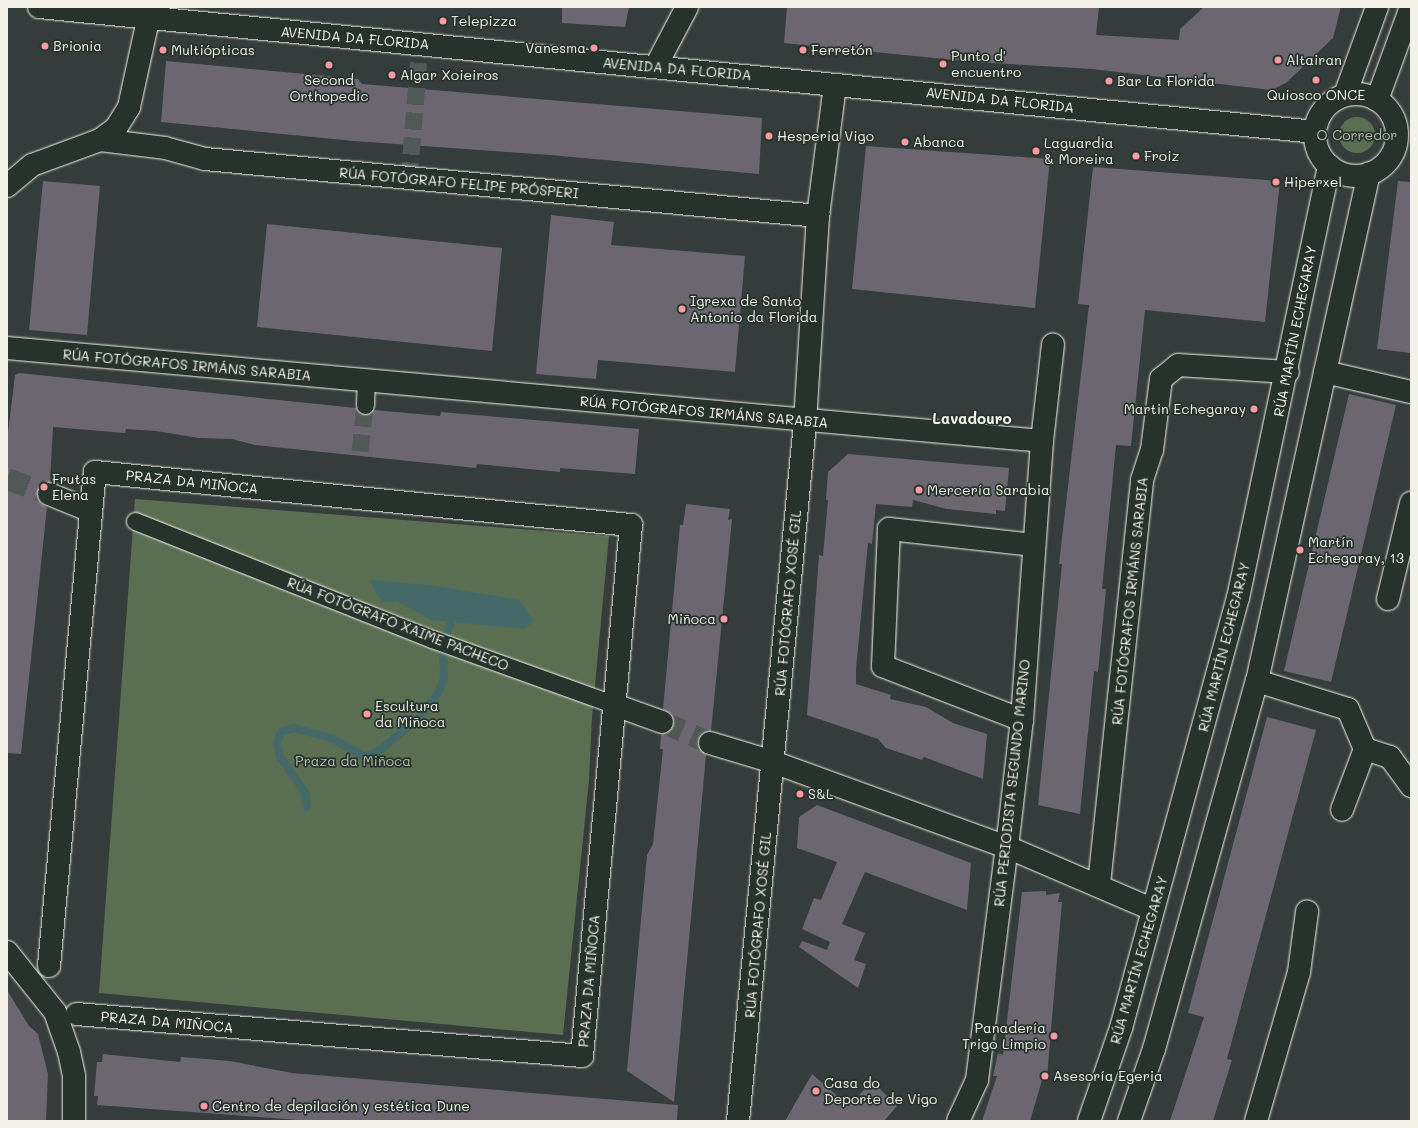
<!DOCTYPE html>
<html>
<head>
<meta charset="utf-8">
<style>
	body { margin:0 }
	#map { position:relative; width:1418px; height:1128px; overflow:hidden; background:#343d3b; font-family:Mali,sans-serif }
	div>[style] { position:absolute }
	.green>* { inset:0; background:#5a6e52 }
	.round { border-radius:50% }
	.water>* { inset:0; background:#446968 }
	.stream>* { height:8px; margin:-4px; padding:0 4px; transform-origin:4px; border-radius:4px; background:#446968 }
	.building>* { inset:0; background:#6c6671 }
	.pedestrian-tunnel>* { height:17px; margin-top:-8.5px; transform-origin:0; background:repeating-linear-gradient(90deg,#515855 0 17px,transparent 0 25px) }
	.minor-tunnel>* { height:22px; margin-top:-11px; transform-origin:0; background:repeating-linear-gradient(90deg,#515855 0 22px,transparent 0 33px) }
	.roads { filter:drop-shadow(0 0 1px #f4f1e8) drop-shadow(0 0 1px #f4f1e8) }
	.pedestrian>* { height:17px; margin:-8.5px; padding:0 8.5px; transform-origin:8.5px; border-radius:8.5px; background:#26332d }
	.minor>* { height:22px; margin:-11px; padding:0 11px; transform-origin:11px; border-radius:11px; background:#26332d }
	.secondary>* { height:22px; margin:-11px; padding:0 11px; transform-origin:11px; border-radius:11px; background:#26332d }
	.secondary>.ring { margin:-11px; padding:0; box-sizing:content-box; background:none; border:22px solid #26332d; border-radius:50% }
	.dots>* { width:11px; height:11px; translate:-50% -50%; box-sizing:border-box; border:2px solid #26332d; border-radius:50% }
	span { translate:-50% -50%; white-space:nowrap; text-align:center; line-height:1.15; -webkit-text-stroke:3.5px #26332d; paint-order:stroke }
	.poi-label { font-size:14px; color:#f4f1e8 }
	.left { translate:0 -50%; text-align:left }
	.right { translate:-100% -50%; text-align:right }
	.street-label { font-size:14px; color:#f4f1e8 }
	.park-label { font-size:14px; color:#b6bdac }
	.neighbourhood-label { font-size:15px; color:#f4f1e8; font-weight:700 }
	.frame { position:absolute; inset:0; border:8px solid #f4f1e8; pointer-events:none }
</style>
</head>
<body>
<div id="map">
	<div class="green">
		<div class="round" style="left:1339px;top:117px;width:36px;height:36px"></div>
		<div style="clip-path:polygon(135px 499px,609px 536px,592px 717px,589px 780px,563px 1035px,99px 993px)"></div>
	</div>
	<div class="water">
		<div style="clip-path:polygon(371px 580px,430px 585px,519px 600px,533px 621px,525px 629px,431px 620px,397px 601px,383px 602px,376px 594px)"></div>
	</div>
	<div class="stream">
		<div style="left:307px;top:807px;width:15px;rotate:-98deg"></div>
		<div style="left:305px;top:792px;width:43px;rotate:-125.5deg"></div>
		<div style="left:280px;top:757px;width:14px;rotate:-102deg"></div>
		<div style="left:277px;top:743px;width:12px;rotate:-70deg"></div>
		<div style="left:281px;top:732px;width:14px;rotate:-17deg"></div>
		<div style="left:294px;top:728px;width:38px;rotate:15deg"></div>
		<div style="left:331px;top:738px;width:39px;rotate:29deg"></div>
		<div style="left:365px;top:757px;width:17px;rotate:-25deg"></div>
		<div style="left:380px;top:750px;width:48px;rotate:-39deg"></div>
		<div style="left:417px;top:720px;width:34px;rotate:-52deg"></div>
		<div style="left:438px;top:693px;width:16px;rotate:-68deg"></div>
		<div style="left:444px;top:678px;width:31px;rotate:-92deg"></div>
		<div style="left:443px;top:647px;width:24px;rotate:-73deg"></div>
	</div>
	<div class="building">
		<div style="clip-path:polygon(562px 7px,629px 7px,625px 27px,562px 23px)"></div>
		<div style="clip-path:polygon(787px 7px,1099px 7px,1096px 35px,1179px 40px,1180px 29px,1204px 7px,1341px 7px,1333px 38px,1286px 83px,1271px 90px,1092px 69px,975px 62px,784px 43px)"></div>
		<div style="clip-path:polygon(166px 61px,358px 79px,362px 84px,762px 118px,759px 174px,550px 155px,354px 141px,161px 122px)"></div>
		<div style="clip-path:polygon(866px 146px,1050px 159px,1035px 308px,852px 289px)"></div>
		<div style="clip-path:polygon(1093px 167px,1280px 181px,1265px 322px,1145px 310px,1131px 446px,1116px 445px,1102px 589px,1106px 589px,1098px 672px,1094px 671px,1080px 814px,1038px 805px,1062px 564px,1059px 564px,1089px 305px,1078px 304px)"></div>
		<div style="clip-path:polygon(43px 181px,100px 186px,87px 335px,29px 330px)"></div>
		<div style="clip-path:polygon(1398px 181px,1411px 182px,1411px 353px,1377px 349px)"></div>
		<div style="clip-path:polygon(551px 215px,614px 222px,611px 245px,745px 256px,735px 372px,598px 360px,596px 379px,536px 374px)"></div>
		<div style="clip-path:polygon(267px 224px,502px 248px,492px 351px,257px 327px)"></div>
		<div style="clip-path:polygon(19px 373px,356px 408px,364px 415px,374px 410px,440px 416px,441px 412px,639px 429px,635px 474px,560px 468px,560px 472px,477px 464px,476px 468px,255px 445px,232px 439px,199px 438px,156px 431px,126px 429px,125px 433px,53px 427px,50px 482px,41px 484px,37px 495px,39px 502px,47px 507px,21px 754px,7px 753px,7px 441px,15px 375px)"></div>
		<div style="clip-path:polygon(1349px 394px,1396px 405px,1331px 682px,1284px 671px)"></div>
		<div style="clip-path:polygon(848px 454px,1009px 468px,1005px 511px,996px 510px,996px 514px,947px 509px,913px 500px,912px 507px,876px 504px,872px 544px,868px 543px,856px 669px,856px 684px,891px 695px,890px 699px,926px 707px,953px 723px,987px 734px,983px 779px,924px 757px,922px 760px,886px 748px,878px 739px,807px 715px,819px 555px,823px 556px,828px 500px,826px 500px,828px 472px)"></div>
		<div style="clip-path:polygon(686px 504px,730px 509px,728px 520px,732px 519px,711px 731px,702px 734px,698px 740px,698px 746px,706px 755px,674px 1102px,627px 1071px,647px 855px,653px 844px,663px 749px,660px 749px,661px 735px,670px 732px,674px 726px,672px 714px,663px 709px,680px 525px,683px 525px)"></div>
		<div style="clip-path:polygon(1267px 717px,1316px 730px,1227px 1059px,1232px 1060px,1213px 1121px,1170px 1121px,1204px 1017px,1188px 1013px)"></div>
		<div style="clip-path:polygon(817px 805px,971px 863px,967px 910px,865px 872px,842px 924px,865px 933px,854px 960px,866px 964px,858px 988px,799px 947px,802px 941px,827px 950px,830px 942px,802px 929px,814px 898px,821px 900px,837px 862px,797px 848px,799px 817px)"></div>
		<div style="clip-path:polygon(1046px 891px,1046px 895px,1060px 893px,1058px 902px,1062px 902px,1047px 1077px,1043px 1077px,1030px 1121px,982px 1121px,997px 1076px,993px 1076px,998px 1053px,1003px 1055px,1022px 892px)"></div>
		<div style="clip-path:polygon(7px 990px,29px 1026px,38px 1034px,48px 1074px,46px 1121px,7px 1121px)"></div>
		<div style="clip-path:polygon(103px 1054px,180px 1062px,181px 1057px,230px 1061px,292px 1073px,678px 1105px,677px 1121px,313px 1121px,97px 1105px,98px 1096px,94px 1096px,97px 1062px,102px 1062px)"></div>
		<div style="clip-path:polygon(812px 1074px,849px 1106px,872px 1081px,897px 1106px,884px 1121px,785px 1121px)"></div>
	</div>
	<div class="pedestrian-tunnel">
		<div style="left:409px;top:179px;width:135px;rotate:-85.3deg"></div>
		<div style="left:360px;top:451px;width:46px;rotate:-83.8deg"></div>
	</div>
	<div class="minor-tunnel">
		<div style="left:7px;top:479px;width:45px;rotate:19.7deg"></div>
		<div style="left:662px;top:722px;width:52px;rotate:23.6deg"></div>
	</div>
	<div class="roads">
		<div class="pedestrian">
			<div style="left:365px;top:405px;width:24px;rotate:-88deg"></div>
			<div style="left:135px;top:521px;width:320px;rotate:21.7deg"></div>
			<div style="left:432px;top:639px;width:195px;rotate:19.8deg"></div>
		</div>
		<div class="minor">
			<div style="left:656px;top:66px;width:67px;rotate:-62.3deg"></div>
			<div style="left:100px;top:140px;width:65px;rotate:7deg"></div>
			<div style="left:165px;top:148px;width:41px;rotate:15.4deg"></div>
			<div style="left:205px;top:159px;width:616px;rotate:5.31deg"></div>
			<div style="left:7px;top:186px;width:33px;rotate:-40deg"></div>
			<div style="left:32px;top:165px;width:72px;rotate:-20.2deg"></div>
			<div style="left:100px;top:140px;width:20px;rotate:-37deg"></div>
			<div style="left:116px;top:128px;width:25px;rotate:-58deg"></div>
			<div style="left:129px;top:107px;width:89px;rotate:-77.7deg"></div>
			<div style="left:148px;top:20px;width:17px;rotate:-50deg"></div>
			<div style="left:7px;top:348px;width:1039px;rotate:5.13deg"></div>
			<div style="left:1325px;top:372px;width:88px;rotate:13.1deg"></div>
			<div style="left:49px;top:494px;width:45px;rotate:22deg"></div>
			<div style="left:1388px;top:599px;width:99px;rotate:-76.5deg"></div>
			<div style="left:1257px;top:681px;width:95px;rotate:17.1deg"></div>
			<div style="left:1348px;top:709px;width:43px;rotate:67deg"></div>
			<div style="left:1365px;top:749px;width:65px;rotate:110.7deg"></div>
			<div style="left:615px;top:705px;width:50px;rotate:19.9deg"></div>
			<div style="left:1022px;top:720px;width:149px;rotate:-158.8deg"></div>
			<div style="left:883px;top:666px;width:137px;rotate:-87.5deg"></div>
			<div style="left:889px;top:529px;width:146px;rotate:6.3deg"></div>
			<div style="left:710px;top:743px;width:66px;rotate:16.8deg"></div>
			<div style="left:773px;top:762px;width:249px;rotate:20deg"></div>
			<div style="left:1007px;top:847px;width:158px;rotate:23.2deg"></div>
			<div style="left:1365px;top:749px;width:26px;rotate:18deg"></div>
			<div style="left:1390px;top:757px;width:36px;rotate:54deg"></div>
			<div style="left:1099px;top:884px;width:406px;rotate:-83.9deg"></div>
			<div style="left:1142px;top:480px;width:32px;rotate:-72deg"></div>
			<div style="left:1152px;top:450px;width:72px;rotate:-82.8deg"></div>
			<div style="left:1161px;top:379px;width:22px;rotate:-39deg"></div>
			<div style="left:1178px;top:365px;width:110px;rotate:3.6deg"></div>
			<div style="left:7px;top:952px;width:77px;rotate:51.3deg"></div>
			<div style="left:55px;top:1012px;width:42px;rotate:70.7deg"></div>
			<div style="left:69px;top:1052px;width:25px;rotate:78deg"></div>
			<div style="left:74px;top:1076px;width:45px;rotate:90deg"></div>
			<div style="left:49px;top:966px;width:496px;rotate:-84.7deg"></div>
			<div style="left:95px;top:472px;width:539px;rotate:5.65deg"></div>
			<div style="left:631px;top:525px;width:533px;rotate:95.27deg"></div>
			<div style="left:582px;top:1056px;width:507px;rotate:-175.25deg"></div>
			<div style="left:738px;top:1121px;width:702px;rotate:-84.52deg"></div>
			<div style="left:805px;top:422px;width:206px;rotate:-86.4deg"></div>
			<div style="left:818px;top:216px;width:132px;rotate:-82.6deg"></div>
			<div style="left:958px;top:1121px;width:45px;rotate:-65.1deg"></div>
			<div style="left:977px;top:1080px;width:235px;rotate:-82.7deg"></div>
			<div style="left:1007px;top:847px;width:128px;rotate:-83.3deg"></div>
			<div style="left:1022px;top:720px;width:280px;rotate:-85.9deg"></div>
			<div style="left:1042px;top:441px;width:97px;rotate:-83.5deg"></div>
			<div style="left:1256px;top:1121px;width:155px;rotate:-73.9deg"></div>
			<div style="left:1299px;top:972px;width:61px;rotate:-82.4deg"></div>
		</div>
		<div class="secondary">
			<div style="left:39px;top:7px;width:1282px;rotate:5.59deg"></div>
			<div class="ring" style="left:1315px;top:94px;width:60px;height:60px"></div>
			<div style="left:1345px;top:95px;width:94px;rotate:-70deg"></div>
			<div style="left:1377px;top:100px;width:99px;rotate:-69.9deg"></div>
			<div style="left:1089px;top:1121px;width:98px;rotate:-71deg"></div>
			<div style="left:1121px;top:1028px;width:446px;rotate:-74.8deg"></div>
			<div style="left:1238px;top:598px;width:442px;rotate:-78.1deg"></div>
			<div style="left:1129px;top:1121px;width:76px;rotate:-70.9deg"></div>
			<div style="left:1154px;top:1049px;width:382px;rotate:-74.4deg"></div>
			<div style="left:1257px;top:681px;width:520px;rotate:-77.57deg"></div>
		</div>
	</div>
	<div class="dots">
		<div style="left:443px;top:21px;background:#ff9aa2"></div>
		<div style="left:45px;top:46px;background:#ff9aa2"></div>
		<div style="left:594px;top:48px;background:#ff9aa2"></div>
		<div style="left:163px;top:50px;background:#ff9aa2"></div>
		<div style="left:803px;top:50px;background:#ff9aa2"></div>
		<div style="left:1278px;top:60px;background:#ff9aa2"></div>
		<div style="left:943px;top:64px;background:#ff9aa2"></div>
		<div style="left:329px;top:65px;background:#ff9aa2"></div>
		<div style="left:392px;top:75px;background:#ff9aa2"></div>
		<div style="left:1316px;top:80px;background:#ff9aa2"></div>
		<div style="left:1109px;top:81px;background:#ff9aa2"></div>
		<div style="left:769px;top:136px;background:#ff9aa2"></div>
		<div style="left:905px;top:142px;background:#ff9aa2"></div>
		<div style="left:1036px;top:151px;background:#ff9aa2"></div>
		<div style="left:1136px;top:156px;background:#ff9aa2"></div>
		<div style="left:1276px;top:182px;background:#ff9aa2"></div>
		<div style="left:682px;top:309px;background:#ff9aa2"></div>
		<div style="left:1254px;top:409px;background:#ff9aa2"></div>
		<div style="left:44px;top:487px;background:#ff9aa2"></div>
		<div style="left:919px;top:490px;background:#ff9aa2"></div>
		<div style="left:1300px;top:550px;background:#ff9aa2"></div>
		<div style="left:724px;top:619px;background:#ff9aa2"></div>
		<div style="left:367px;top:714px;background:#ff9aa2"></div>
		<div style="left:800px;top:794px;background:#ff9aa2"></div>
		<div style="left:1054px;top:1036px;background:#ff9aa2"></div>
		<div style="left:1045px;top:1076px;background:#ff9aa2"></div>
		<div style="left:816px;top:1091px;background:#ff9aa2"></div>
		<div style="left:204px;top:1106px;background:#ff9aa2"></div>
	</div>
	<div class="poi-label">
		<span class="left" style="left:451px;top:21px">Telepizza</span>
		<span class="left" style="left:53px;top:46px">Brionia</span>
		<span class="right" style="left:586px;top:48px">Vanesma</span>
		<span class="left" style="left:171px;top:50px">Multiópticas</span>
		<span class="left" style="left:811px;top:50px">Ferretón</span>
		<span class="left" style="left:951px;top:64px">Punto d'<br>encuentro</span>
		<span class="left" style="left:1286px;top:60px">Altairan</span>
		<span class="left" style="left:400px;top:75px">Algar Xoieiros</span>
		<span style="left:329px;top:88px">Second<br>Orthopedic</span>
		<span class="left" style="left:1117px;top:81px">Bar La Florida</span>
		<span style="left:1316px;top:95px">Quiosco ONCE</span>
		<span class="left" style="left:777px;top:136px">Hesperia Vigo</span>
		<span class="left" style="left:913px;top:142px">Abanca</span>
		<span class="left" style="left:1044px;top:151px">Laguardia<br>&amp; Moreira</span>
		<span class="left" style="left:1144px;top:156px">Froiz</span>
		<span class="left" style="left:1284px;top:182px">Hiperxel</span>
		<span class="left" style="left:690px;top:309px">Igrexa de Santo<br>Antonio da Florida</span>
		<span class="right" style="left:1246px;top:409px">Martin Echegaray</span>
		<span class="left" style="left:52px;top:487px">Frutas<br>Elena</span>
		<span class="left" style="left:927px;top:490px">Mercería Sarabia</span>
		<span class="left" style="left:1308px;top:550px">Martín<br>Echegaray, 13</span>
		<span class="right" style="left:716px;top:619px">Miñoca</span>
		<span class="left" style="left:375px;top:714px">Escultura<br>da Miñoca</span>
		<span class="left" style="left:808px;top:794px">S&amp;L</span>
		<span class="right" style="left:1046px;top:1036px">Panadería<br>Trigo Limpio</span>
		<span class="left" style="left:1053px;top:1076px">Asesoría Egeria</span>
		<span class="left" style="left:824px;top:1091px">Casa do<br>Deporte de Vigo</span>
		<span class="left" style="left:212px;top:1106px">Centro de depilación y estética Dune</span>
	</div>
	<div class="street-label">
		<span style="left:355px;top:38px;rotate:5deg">AVENIDA DA FLORIDA</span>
		<span style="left:677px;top:69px;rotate:5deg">AVENIDA DA FLORIDA</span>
		<span style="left:1000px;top:100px;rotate:6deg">AVENIDA DA FLORIDA</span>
		<span style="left:459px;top:183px;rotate:5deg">RÚA FOTÓGRAFO FELIPE PRÓSPERI</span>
		<span style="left:1295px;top:331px;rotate:-79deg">RÚA MARTÍN ECHEGARAY</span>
		<span style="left:187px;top:365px;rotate:5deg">RÚA FOTÓGRAFOS IRMÁNS SARABIA</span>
		<span style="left:704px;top:412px;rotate:5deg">RÚA FOTÓGRAFOS IRMÁNS SARABIA</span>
		<span style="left:192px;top:482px;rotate:6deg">PRAZA DA MIÑOCA</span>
		<span style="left:1130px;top:601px;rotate:-84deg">RÚA FOTÓGRAFOS IRMÁNS SARABIA</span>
		<span style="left:788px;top:603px;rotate:-85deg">RÚA FOTÓGRAFO XOSÉ GIL</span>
		<span style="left:398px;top:624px;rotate:21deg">RÚA FOTÓGRAFO XAIME PACHECO</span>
		<span style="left:1224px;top:647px;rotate:-76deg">RÚA MARTÍN ECHEGARAY</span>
		<span style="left:1012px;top:783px;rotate:-84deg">RÚA PERIODISTA SEGUNDO MARINO</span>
		<span style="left:758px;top:925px;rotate:-85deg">RÚA FOTÓGRAFO XOSÉ GIL</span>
		<span style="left:1139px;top:960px;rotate:-74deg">RÚA MARTÍN ECHEGARAY</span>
		<span style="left:589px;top:981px;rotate:-85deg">PRAZA DA MIÑOCA</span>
		<span style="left:167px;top:1022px;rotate:5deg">PRAZA DA MIÑOCA</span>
	</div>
	<div class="park-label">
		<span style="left:1357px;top:135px">O Corredor</span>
		<span style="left:353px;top:761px">Praza da Miñoca</span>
	</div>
	<div class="neighbourhood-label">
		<span style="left:972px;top:419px">Lavadouro</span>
	</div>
	<div class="frame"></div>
</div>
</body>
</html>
